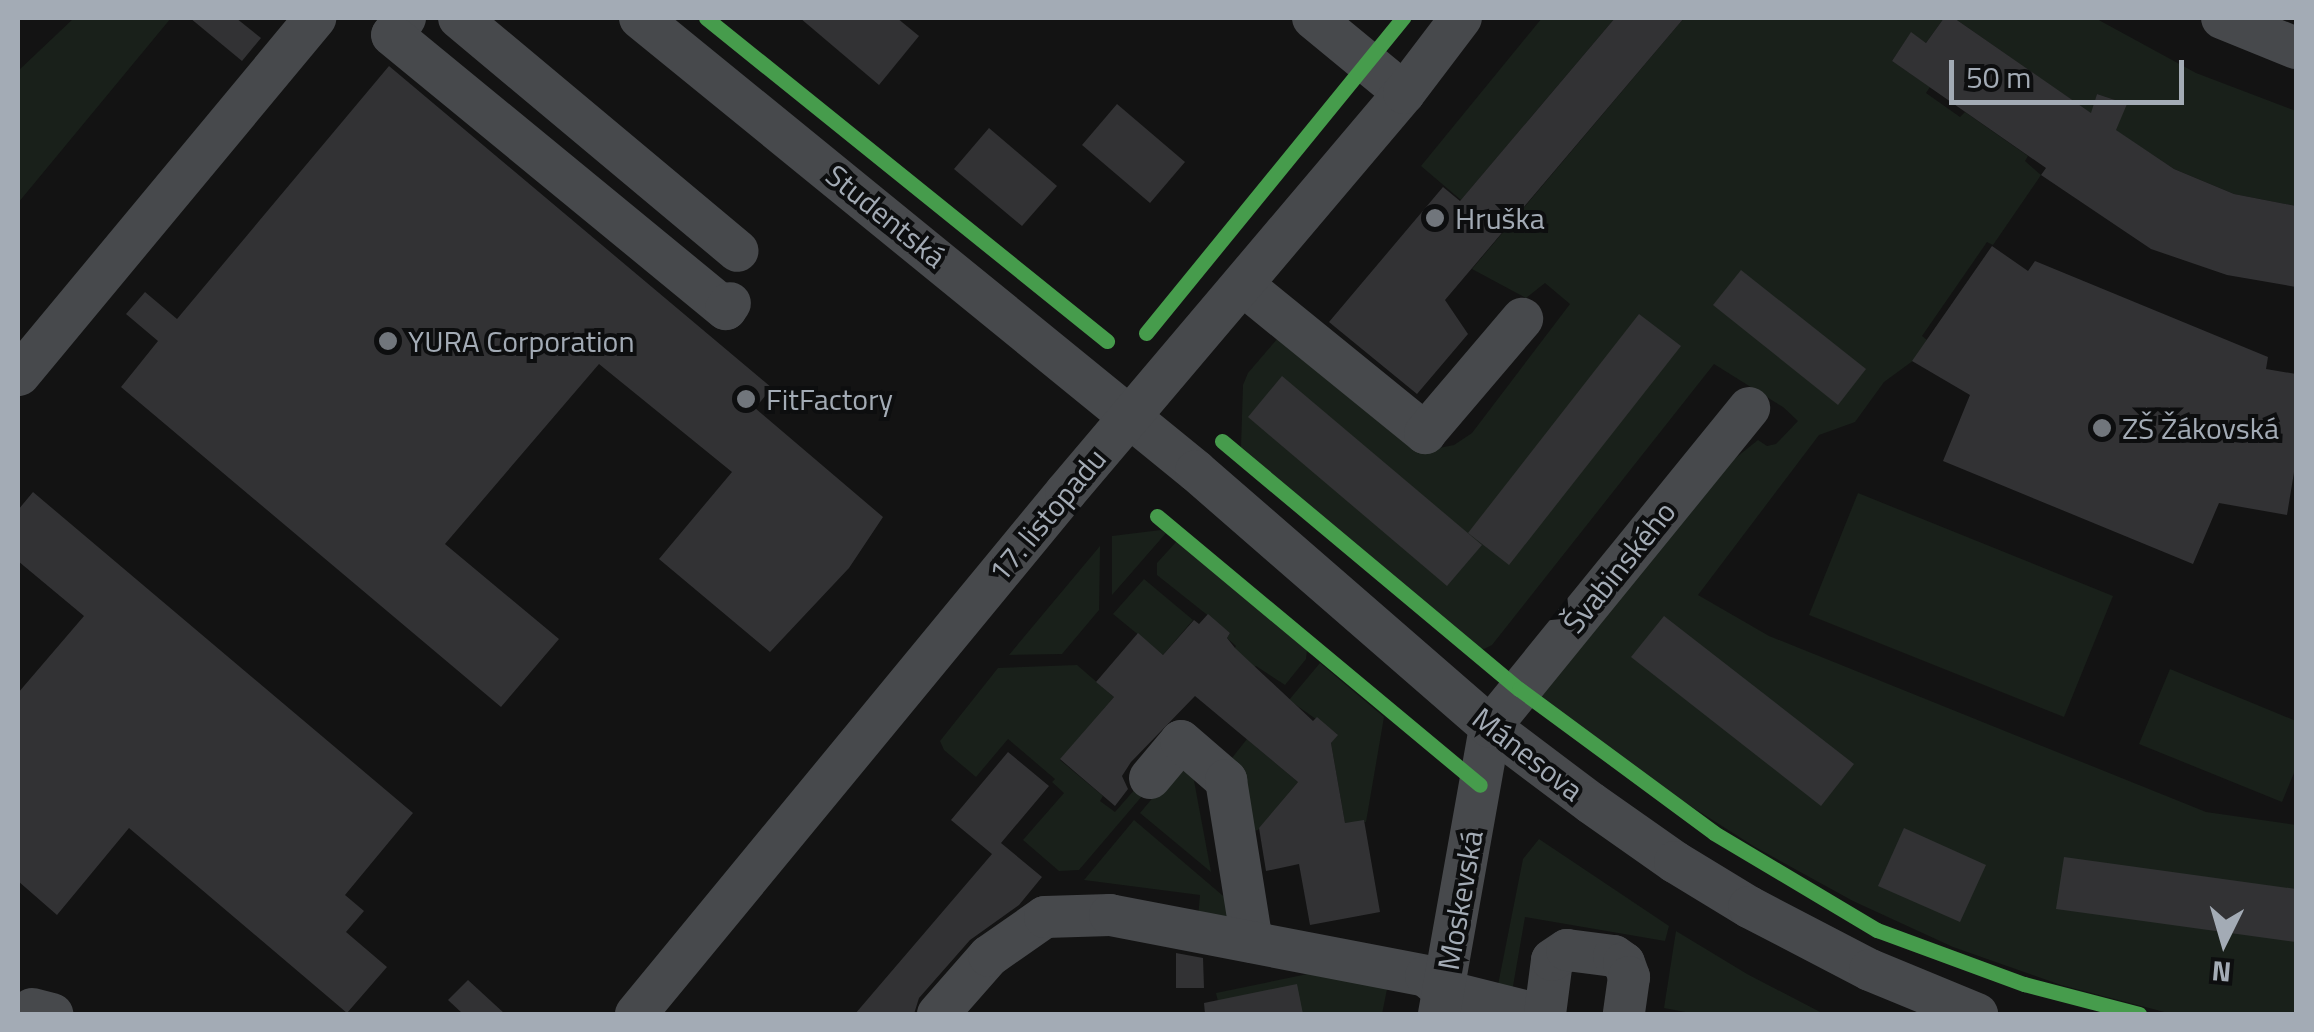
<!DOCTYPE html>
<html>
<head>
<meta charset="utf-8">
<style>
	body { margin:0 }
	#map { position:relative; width:2314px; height:1032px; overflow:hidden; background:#131313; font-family:"Titillium Web",sans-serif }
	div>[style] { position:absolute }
	.green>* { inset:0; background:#19201a }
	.building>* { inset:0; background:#323234 }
	.minor>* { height:42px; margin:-21px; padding:0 21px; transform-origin:21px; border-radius:21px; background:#47494c }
	.cycleway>* { height:15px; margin:-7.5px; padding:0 7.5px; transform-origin:7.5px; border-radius:7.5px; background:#469c4c }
	.dots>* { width:28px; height:28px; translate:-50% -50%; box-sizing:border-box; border:5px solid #0d0e0f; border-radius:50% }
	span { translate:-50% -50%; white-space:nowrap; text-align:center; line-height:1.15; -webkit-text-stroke:8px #0d0e0f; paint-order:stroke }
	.street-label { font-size:30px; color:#a3abb5 }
	.poi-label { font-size:30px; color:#a3abb5 }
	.left { translate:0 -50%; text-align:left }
	.frame { position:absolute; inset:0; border:20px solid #a3abb5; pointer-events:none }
	.north { position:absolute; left:2174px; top:892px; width:100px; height:100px; -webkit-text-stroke:8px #0d0e0f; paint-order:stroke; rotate:185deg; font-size:28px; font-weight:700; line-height:40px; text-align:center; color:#a3abb5 }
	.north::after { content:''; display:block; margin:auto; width:35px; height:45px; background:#a3abb5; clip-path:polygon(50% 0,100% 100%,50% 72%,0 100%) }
	.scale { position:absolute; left:1949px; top:60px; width:235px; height:45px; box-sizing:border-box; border:5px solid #a3abb5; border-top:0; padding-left:12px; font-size:30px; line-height:35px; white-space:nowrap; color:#a3abb5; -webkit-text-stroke:8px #0d0e0f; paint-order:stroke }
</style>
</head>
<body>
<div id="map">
	<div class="green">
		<div style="clip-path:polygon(74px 18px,171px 18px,18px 203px,18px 71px)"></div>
		<div style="clip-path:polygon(1542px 18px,1615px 18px,1461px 200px,1421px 166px)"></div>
		<div style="clip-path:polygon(1684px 18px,1944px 18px,1926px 43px,1911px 33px,1892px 61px,1930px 87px,1926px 93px,1960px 117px,1965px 112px,2028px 156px,2025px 161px,2041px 175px,1993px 245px,1987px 242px,1922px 336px,1927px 340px,1914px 360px,1884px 382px,1855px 422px,1819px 435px,1698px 595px,1769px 636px,2206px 812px,2296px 825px,2296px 1014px,2172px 1014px,2061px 985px,1953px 947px,1853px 901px,1755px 847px,1670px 793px,1536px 694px,1693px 492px,1758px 440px,1767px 446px,1776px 444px,1798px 421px,1783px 407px,1714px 364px,1492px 645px,1484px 649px,1476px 647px,1241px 447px,1243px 385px,1248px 373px,1278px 338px,1434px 449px,1454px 445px,1472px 433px,1570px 304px,1545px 283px,1526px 298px,1472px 269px)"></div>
		<div style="clip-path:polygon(1954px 18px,2095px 18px,2196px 73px,2296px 111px,2296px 206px,2234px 194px,2174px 169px,2112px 128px,2126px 104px,2097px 94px,2092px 114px)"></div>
		<div style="clip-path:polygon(1858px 493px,2113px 596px,2064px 717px,1809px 615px)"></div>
		<div style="clip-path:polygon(1161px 530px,1166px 533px,1112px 595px,1112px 536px)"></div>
		<div style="clip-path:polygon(1177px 541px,1307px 650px,1306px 659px,1285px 685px,1256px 666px,1252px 669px,1232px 652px,1236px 646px,1227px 638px,1230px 633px,1157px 575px,1157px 563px)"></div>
		<div style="clip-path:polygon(1100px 546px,1099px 610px,1062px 654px,1009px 655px)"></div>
		<div style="clip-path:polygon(1144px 579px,1193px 620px,1163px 655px,1113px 614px)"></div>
		<div style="clip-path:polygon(1320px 663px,1384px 717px,1366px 822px,1345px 823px,1331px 743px,1337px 734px,1289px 700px)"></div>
		<div style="clip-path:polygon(1077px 665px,1114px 697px,1060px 760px,1103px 796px,1100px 801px,1115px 812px,1136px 788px,1143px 795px,1079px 870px,1059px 871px,1023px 840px,1064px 793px,1052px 782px,1055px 779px,1008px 739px,976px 777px,944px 750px,940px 741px,998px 668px)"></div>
		<div style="clip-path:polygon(2170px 669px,2296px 721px,2296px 768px,2282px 802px,2139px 744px)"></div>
		<div style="clip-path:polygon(1247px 739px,1298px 782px,1258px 830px,1242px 833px,1228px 763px)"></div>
		<div style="clip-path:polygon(1176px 770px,1192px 770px,1211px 872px,1140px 813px)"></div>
		<div style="clip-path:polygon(1134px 820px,1235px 906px,1230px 913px,1220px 922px,1198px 918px,1200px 895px,1084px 880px)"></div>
		<div style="clip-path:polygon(1539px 839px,1669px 926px,1665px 941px,1525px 917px,1512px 992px,1497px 990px,1523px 859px)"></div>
		<div style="clip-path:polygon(1676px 931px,1747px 974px,1824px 1014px,1696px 1014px,1664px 1008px)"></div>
		<div style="clip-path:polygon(1327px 970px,1388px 984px,1382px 1014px,1221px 1014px,1216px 993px)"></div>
	</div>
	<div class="building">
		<div style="clip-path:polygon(190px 18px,236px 18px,261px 38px,242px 61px)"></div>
		<div style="clip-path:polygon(800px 18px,897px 18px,919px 36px,879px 85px)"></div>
		<div style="clip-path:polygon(1615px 18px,1684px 18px,1445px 300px,1468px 334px,1417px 394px,1329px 322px,1443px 187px,1460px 201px)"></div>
		<div style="clip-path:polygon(1944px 18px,1954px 18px,2091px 113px,2097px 94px,2127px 104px,2116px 130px,2174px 169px,2234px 194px,2296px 206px,2296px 287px,2227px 275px,2151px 249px,2041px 175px,2046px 168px,1892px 61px,1911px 32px,1926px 43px)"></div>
		<div style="clip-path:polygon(389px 66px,772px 388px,755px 408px,883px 517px,849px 568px,770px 652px,659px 559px,732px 472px,599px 364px,445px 544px,559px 639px,501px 707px,121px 387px,158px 341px,126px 314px,145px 292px,177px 319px)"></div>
		<div style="clip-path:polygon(1117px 104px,1185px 162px,1150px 203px,1082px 145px)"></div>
		<div style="clip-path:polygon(989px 128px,1057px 186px,1022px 226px,954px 169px)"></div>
		<div style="clip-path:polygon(1992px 246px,2028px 271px,2035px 261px,2268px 357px,2266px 369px,2296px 374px,2296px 460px,2287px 515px,2219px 503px,2193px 564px,1943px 461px,1970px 395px,1912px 361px)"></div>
		<div style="clip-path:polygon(1741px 270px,1866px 369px,1838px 405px,1713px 305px)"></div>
		<div style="clip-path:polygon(1639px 314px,1681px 346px,1509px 565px,1468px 533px)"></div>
		<div style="clip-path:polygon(1282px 376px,1482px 545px,1447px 586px,1248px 417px)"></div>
		<div style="clip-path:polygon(33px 492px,413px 813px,345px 895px,364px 911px,346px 932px,387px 967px,347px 1013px,129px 828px,57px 915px,18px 881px,18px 693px,84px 616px,18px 561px,18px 510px)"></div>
		<div style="clip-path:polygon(1208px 614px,1230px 633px,1227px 638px,1235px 648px,1313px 721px,1317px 717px,1338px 735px,1331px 743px,1345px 823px,1364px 820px,1380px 912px,1310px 925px,1299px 864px,1266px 871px,1259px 828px,1298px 782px,1195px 696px,1131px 762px,1122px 776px,1128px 789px,1115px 806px,1060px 759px,1114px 697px,1096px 682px,1138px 633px,1163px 655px,1194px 620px,1199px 624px)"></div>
		<div style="clip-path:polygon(1664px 616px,1854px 764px,1821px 806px,1631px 657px)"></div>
		<div style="clip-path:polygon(1008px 752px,1049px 786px,1001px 843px,1042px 877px,1019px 905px,970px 940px,919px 998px,914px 1014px,855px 1014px,992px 854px,951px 820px)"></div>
		<div style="clip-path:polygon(1904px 828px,1986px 865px,1960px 922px,1878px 886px)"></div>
		<div style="clip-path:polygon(2064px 857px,2296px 889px,2296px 942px,2056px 909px)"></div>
		<div style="clip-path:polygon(1176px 953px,1203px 958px,1204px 988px,1176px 988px)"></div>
		<div style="clip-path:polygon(468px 980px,505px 1014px,463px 1014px,448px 1000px)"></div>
		<div style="clip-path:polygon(1297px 984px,1303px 1014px,1205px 1014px,1204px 1003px)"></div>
	</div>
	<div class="minor">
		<div style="left:405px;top:18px;width:21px;rotate:127deg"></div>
		<div style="left:392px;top:35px;width:432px;rotate:39.4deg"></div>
		<div style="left:726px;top:309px;width:7px;rotate:-56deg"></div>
		<div style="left:459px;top:18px;width:363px;rotate:39.9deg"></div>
		<div style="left:640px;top:18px;width:717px;rotate:39.17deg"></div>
		<div style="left:1196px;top:471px;width:390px;rotate:41deg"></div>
		<div style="left:1490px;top:727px;width:126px;rotate:37deg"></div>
		<div style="left:1591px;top:803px;width:103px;rotate:35.1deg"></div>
		<div style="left:1675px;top:862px;width:87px;rotate:31.3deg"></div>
		<div style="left:1749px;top:907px;width:136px;rotate:27.5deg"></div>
		<div style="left:1870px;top:970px;width:116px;rotate:22.4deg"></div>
		<div style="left:1313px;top:18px;width:118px;rotate:39.5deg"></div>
		<div style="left:2222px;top:18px;width:80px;rotate:22.1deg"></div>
		<div style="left:1243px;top:285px;width:235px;rotate:39.1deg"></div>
		<div style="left:1425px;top:433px;width:150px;rotate:-49.6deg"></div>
		<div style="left:19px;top:375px;width:464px;rotate:-50.3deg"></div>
		<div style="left:1150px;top:778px;width:48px;rotate:-50deg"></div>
		<div style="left:1181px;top:741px;width:60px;rotate:40.9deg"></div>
		<div style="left:1226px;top:780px;width:164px;rotate:80.9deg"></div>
		<div style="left:32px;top:1009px;width:21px;rotate:14deg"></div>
		<div style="left:636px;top:1014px;width:676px;rotate:-50.52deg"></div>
		<div style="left:1066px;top:492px;width:523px;rotate:-49.73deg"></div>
		<div style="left:1404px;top:93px;width:94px;rotate:-52.8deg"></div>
		<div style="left:938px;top:1014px;width:77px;rotate:-48.7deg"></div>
		<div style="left:989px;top:956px;width:68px;rotate:-34.9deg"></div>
		<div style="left:1045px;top:917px;width:65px;rotate:-1.8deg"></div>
		<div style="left:1110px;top:915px;width:322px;rotate:10.9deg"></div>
		<div style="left:1426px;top:976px;width:23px;rotate:40deg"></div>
		<div style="left:1444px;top:991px;width:96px;rotate:13.9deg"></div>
		<div style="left:1439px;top:1014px;width:291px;rotate:-79.9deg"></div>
		<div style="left:1490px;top:727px;width:411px;rotate:-50.9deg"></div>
		<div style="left:1545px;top:1014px;width:54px;rotate:-82.6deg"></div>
		<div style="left:1552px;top:960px;width:18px;rotate:-34deg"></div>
		<div style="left:1567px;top:950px;width:47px;rotate:7.3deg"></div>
		<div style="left:1614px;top:956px;width:12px;rotate:35deg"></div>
		<div style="left:1624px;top:963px;width:15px;rotate:70deg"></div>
		<div style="left:1629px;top:977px;width:37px;rotate:98deg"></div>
	</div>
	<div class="cycleway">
		<div style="left:706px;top:18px;width:515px;rotate:38.85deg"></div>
		<div style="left:1146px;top:333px;width:407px;rotate:-50.8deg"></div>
		<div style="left:1222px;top:441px;width:387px;rotate:39.9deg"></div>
		<div style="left:1519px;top:689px;width:242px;rotate:36.4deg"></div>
		<div style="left:1714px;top:833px;width:190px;rotate:30.8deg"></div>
		<div style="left:1877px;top:930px;width:157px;rotate:20.2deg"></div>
		<div style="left:2024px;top:984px;width:119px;rotate:14.6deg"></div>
		<div style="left:1157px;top:516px;width:420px;rotate:39.8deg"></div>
	</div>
	<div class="dots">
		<div style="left:1435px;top:218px;background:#71767c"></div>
		<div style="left:388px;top:341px;background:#71767c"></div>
		<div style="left:746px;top:399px;background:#71767c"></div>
		<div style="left:2102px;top:428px;background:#71767c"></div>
	</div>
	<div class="street-label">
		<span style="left:886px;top:216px;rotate:39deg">Studentská</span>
		<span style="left:1047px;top:515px;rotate:-50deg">17. listopadu</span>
		<span style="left:1619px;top:567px;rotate:-51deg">Švabinského</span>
		<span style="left:1528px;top:754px;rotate:38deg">Mánesova</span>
		<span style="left:1460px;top:900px;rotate:-80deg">Moskevská</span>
	</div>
	<div class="poi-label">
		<span class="left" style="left:1455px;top:218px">Hruška</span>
		<span class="left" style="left:408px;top:341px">YURA Corporation</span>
		<span class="left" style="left:766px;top:399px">FitFactory</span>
		<span class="left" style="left:2122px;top:428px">ZŠ Žákovská</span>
	</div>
	<div class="frame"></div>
	<div class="north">N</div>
	<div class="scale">50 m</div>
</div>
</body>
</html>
